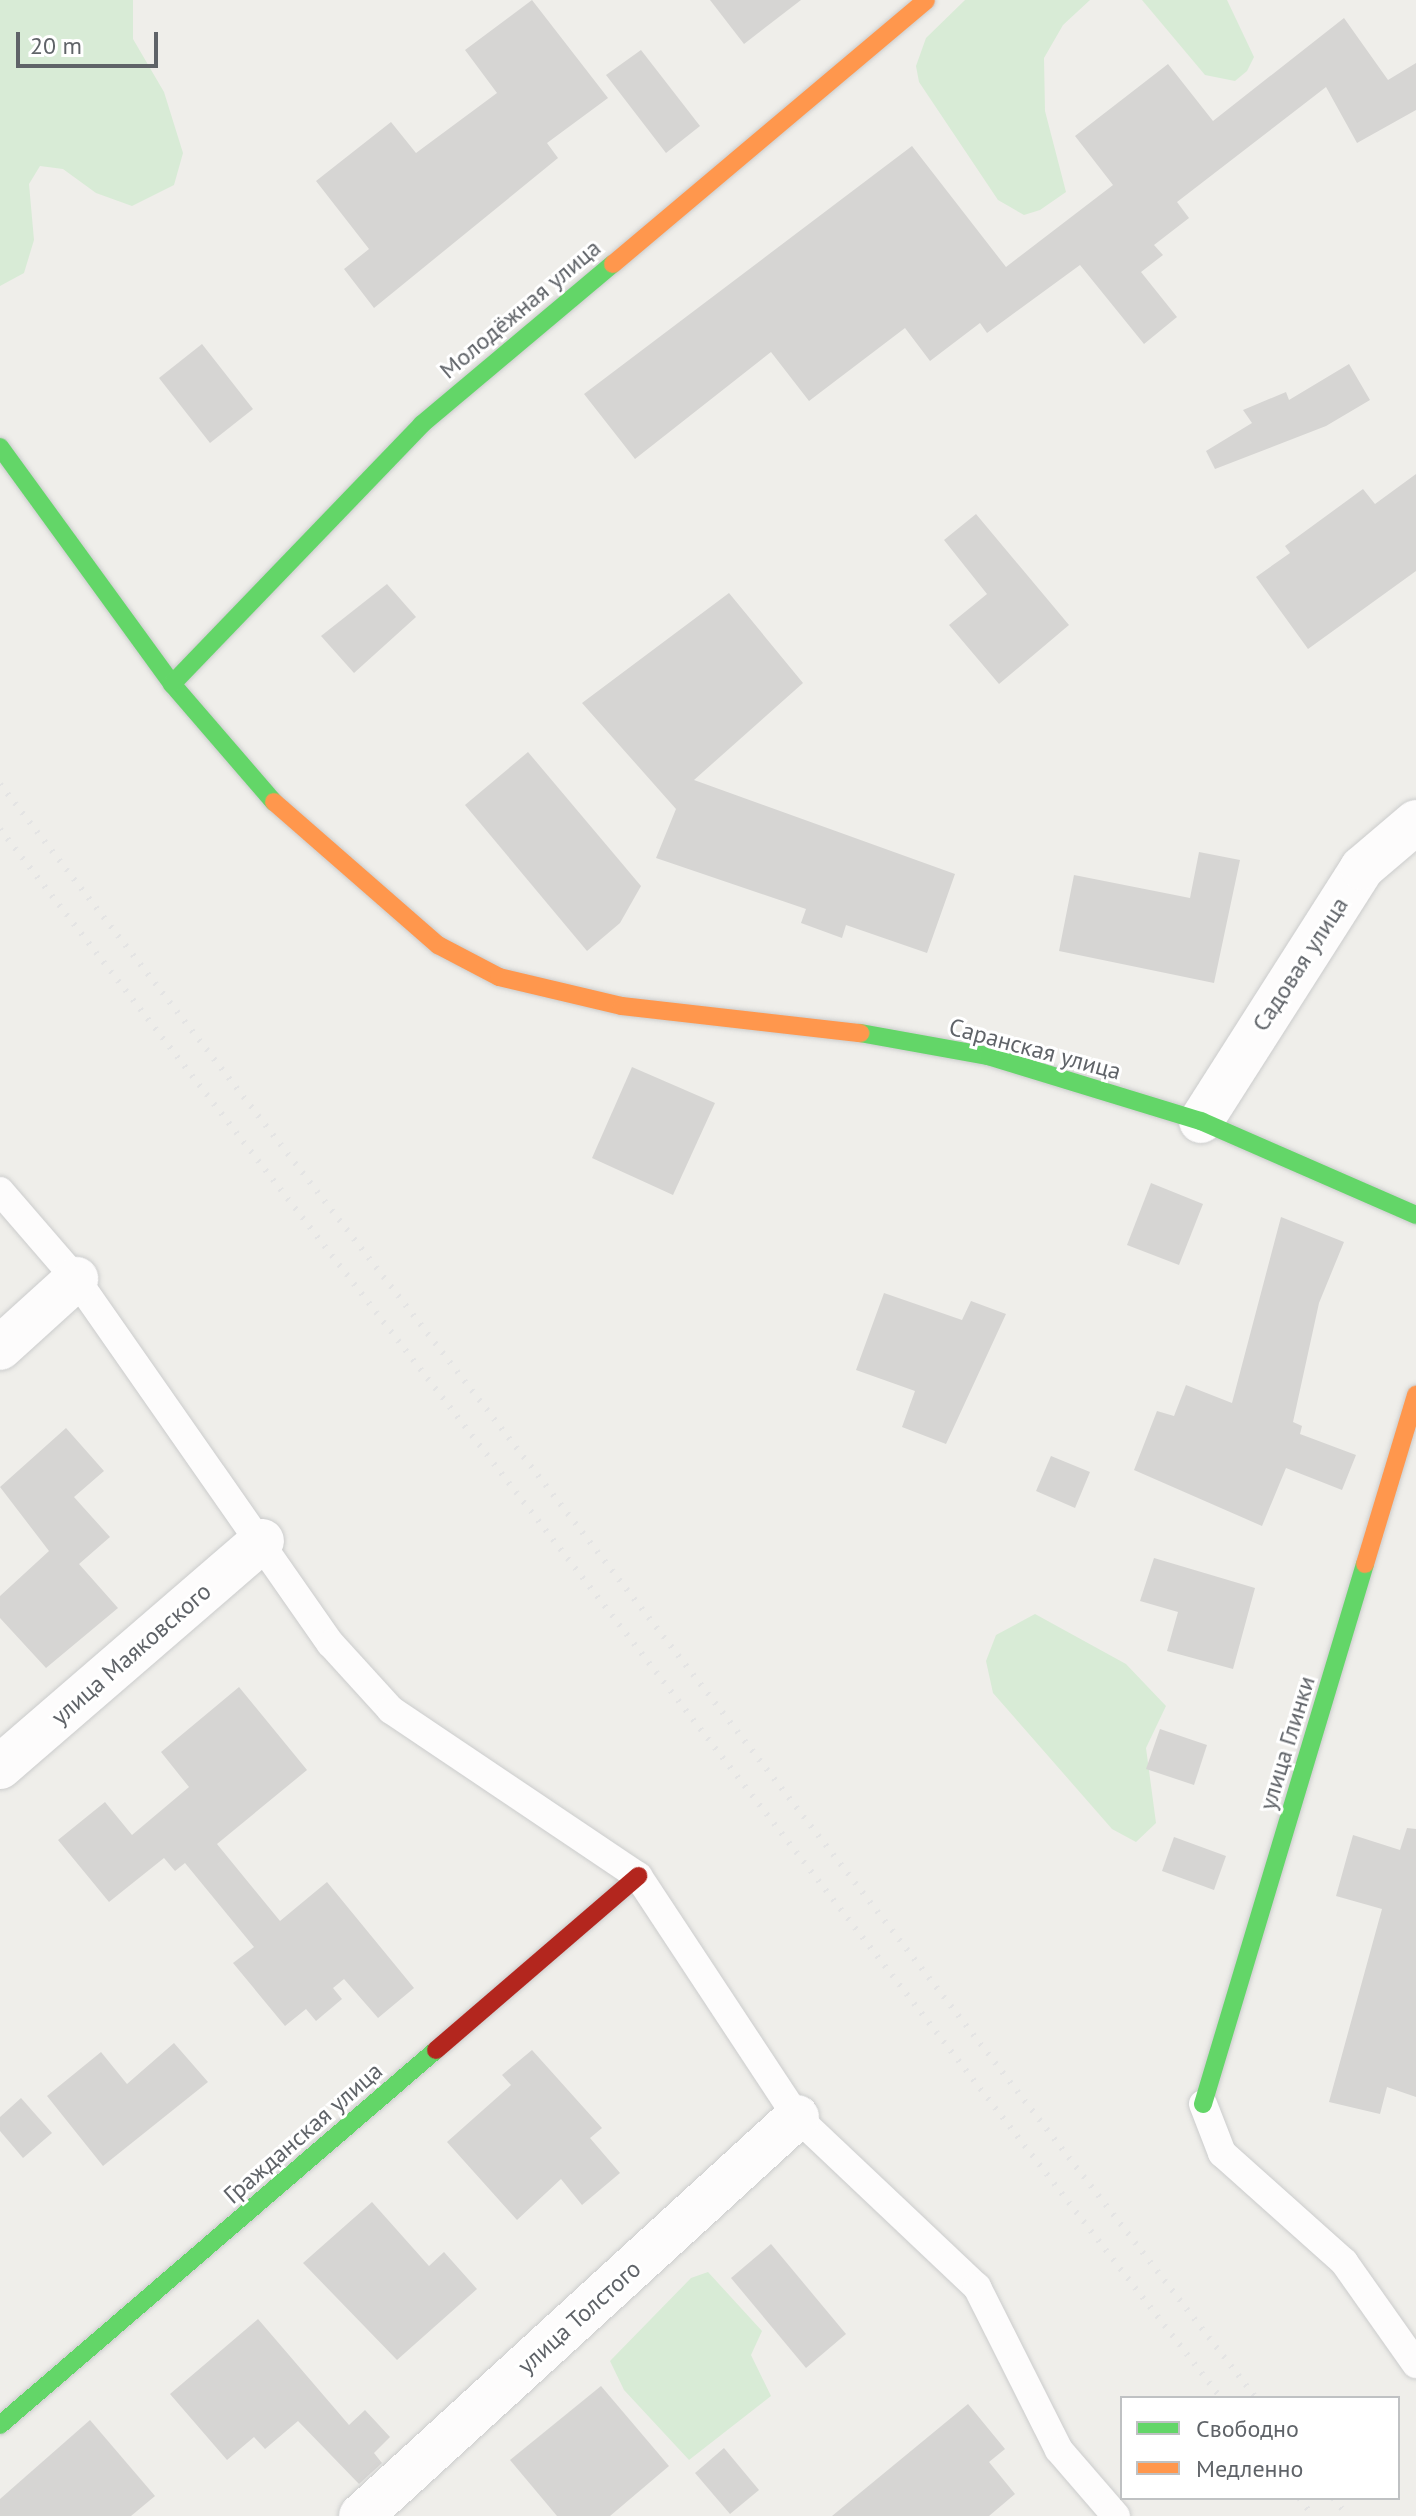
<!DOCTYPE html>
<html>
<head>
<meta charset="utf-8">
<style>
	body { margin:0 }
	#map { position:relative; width:1416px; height:2516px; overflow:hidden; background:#efeeea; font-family:"PT Sans",sans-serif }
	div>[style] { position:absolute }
	.green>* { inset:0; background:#d8ebd6 }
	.building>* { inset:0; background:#d6d5d3 }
	.roads { filter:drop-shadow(0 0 2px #cbcccc) drop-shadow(0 0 2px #cbcccc) }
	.lane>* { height:28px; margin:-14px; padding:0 14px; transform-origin:14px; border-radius:14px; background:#fdfcfc }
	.street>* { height:44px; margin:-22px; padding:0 22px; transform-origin:22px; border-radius:22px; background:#fdfcfc }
	.fast>* { height:18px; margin:-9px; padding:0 9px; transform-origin:9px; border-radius:9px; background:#63d668 }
	.slow>* { height:18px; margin:-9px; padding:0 9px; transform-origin:9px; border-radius:9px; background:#ff974d }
	.jam>* { height:18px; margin:-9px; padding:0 9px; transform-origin:9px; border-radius:9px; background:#b3261e }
	.rail>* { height:6px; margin-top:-3px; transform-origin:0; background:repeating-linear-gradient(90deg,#e4e4e4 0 2px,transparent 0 12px) }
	span { translate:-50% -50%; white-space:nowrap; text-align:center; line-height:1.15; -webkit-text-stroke:6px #fff; paint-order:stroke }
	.street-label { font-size:24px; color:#5f6368 }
	.legend { position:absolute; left:1120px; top:2396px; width:280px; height:104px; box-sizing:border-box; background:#fff; border:2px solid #bfc1c3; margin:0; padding:10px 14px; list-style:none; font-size:24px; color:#5f6368 }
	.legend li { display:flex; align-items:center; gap:16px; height:40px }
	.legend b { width:40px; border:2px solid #bfc1c3 }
	.scale { position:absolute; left:16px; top:32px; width:142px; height:36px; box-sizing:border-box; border:4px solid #5f6368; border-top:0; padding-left:10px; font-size:24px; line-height:28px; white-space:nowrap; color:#5f6368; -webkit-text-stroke:6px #fff; paint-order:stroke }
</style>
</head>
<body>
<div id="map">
	<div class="green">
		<div style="clip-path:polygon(0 0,133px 0,133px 39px,164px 92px,183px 153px,174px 185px,132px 206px,96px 193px,63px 169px,40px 166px,29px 184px,34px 240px,24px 273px,0 286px)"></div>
		<div style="clip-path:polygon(965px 0,1090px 0,1063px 25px,1044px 58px,1045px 111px,1066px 192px,1040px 210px,1024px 215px,998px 200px,919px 82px,916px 66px,926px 38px)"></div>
		<div style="clip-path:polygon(1142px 0,1227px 0,1254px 57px,1247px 71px,1235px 81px,1205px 75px)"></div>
		<div style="clip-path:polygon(1035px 1614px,1126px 1664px,1166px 1706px,1146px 1748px,1156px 1823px,1136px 1842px,1112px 1829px,993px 1693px,986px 1661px,996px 1635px)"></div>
		<div style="clip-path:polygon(708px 2272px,762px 2331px,751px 2355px,771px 2396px,689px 2460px,624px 2390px,610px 2361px,691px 2278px)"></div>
	</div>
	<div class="building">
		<div style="clip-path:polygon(532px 0,608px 98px,547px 143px,558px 158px,374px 308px,344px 269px,369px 249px,316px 181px,391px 122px,416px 153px,497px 93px,465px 50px)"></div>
		<div style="clip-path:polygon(710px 0,801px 0,744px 44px)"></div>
		<div style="clip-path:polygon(1344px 18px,1388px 80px,1416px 63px,1416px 110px,1357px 143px,1326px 87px,1177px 202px,1189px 218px,1154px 245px,1163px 255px,1141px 272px,1177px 317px,1144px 344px,1080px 265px,987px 333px,980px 323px,930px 361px,905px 328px,809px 401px,771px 352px,635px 459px,584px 394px,912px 146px,1006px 267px,1113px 185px,1075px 136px,1168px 64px,1213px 121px)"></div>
		<div style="clip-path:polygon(641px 50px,700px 126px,666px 153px,606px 75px)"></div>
		<div style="clip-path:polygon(202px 344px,253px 409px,210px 443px,159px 378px)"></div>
		<div style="clip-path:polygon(1349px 364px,1370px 400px,1326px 426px,1215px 469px,1206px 451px,1252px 423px,1243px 410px,1286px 392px,1289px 400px)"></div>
		<div style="clip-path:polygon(1416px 474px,1416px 571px,1308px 649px,1256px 577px,1290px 553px,1285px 546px,1363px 489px,1375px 504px)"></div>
		<div style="clip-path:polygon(976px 514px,1069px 625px,999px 684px,949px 625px,987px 594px,944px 540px)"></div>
		<div style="clip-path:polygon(387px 584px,416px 617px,354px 673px,321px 636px)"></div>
		<div style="clip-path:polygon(729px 593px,803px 683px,694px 780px,955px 874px,927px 953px,846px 925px,842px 938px,801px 923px,806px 909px,656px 858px,676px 809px,582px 703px)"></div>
		<div style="clip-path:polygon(528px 752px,641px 886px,620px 923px,587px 951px,465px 805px)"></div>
		<div style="clip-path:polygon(1199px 852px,1240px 860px,1214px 983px,1059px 951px,1074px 875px,1190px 898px)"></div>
		<div style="clip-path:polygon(632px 1067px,715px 1103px,673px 1195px,592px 1158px)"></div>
		<div style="clip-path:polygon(1151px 1183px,1203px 1204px,1179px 1265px,1127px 1245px)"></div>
		<div style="clip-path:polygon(1281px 1217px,1344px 1242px,1319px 1303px,1293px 1422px,1302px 1426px,1300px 1434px,1356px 1455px,1342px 1490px,1286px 1468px,1262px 1526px,1134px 1470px,1157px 1411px,1174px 1416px,1186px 1385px,1232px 1403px)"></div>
		<div style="clip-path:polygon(884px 1293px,962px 1320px,971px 1301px,1006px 1314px,946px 1444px,902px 1427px,915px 1391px,856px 1370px)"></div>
		<div style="clip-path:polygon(66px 1428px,104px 1471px,74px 1497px,110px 1537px,79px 1564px,118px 1608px,46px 1668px,0 1618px,0 1596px,49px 1551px,0 1487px)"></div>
		<div style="clip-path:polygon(1051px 1456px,1090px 1472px,1075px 1508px,1036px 1491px)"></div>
		<div style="clip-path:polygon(1154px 1558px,1255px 1588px,1233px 1669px,1167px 1651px,1178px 1612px,1140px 1601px)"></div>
		<div style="clip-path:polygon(239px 1687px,307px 1770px,217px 1844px,280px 1921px,327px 1882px,414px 1988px,378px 2018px,344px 1979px,333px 1988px,342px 1999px,316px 2021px,306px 2009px,285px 2026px,233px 1963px,254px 1947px,185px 1863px,175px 1871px,164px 1858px,109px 1902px,58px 1840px,105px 1802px,132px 1835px,189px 1787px,161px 1752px)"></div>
		<div style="clip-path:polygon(1160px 1729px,1207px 1745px,1194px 1785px,1146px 1769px)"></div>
		<div style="clip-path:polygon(1407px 1828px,1416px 1829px,1416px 2097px,1387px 2087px,1380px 2114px,1329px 2102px,1382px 1909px,1336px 1896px,1353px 1835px,1400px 1850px)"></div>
		<div style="clip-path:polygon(1174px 1837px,1226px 1856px,1214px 1890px,1162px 1871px)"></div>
		<div style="clip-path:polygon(174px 2043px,208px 2082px,103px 2166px,47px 2096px,101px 2052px,127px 2084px)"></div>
		<div style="clip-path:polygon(532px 2050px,602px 2128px,590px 2138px,620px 2173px,582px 2205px,561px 2179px,517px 2220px,447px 2142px,511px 2085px,502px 2075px)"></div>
		<div style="clip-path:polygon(21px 2098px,52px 2133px,23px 2158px,0 2131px,0 2117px)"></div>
		<div style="clip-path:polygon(372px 2202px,429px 2266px,444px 2252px,477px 2289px,397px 2360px,303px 2263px)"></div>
		<div style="clip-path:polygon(771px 2244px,846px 2334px,806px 2368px,731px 2278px)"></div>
		<div style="clip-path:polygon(258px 2319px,349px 2425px,365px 2410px,390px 2437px,374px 2453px,382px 2463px,359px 2484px,298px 2421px,265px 2449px,254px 2437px,227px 2460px,170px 2394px)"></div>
		<div style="clip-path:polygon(601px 2386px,669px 2466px,610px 2516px,557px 2516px,510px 2460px)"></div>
		<div style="clip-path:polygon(968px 2404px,1005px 2449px,989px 2462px,1015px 2494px,989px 2516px,832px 2516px)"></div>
		<div style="clip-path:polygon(90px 2420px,155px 2496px,131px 2516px,0 2516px,0 2499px)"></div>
		<div style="clip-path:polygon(724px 2448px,759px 2490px,730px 2514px,695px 2473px)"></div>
	</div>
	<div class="roads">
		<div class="lane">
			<div style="left:0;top:1191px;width:116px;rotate:49.2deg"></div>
			<div style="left:76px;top:1279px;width:445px;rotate:55.1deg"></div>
			<div style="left:331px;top:1644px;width:89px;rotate:47.7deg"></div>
			<div style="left:391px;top:1710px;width:298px;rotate:33.9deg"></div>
			<div style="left:638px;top:1876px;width:289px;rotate:56.6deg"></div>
			<div style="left:797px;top:2117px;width:248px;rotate:43.4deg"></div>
			<div style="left:977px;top:2287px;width:182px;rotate:63.3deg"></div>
			<div style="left:1059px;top:2450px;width:87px;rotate:49.2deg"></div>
			<div style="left:1203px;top:2104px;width:53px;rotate:68.8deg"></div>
			<div style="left:1222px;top:2153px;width:164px;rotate:41.8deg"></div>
			<div style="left:1344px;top:2262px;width:125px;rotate:54.8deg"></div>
		</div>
		<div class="street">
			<div style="left:1201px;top:1121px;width:300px;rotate:-57.5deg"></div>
			<div style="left:1362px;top:868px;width:71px;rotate:-40.4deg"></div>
			<div style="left:0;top:1348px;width:103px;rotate:-42.2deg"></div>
			<div style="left:0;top:1767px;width:346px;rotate:-40.8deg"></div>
			<div style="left:361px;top:2516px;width:591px;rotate:-42.46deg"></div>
		</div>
		<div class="fast">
			<div style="left:0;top:447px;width:293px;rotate:54deg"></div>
			<div style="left:172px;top:684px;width:156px;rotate:49.2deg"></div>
			<div style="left:172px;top:684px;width:361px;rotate:-46.1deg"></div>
			<div style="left:422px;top:424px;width:249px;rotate:-40deg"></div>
			<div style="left:860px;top:1033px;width:130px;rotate:10.2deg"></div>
			<div style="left:988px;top:1056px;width:223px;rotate:17deg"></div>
			<div style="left:1201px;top:1121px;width:235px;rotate:23.6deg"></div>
			<div style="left:1203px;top:2104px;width:564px;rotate:-73.3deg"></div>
			<div style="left:0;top:2425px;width:575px;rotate:-40.7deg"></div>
		</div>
		<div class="slow">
			<div style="left:613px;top:264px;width:409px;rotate:-40.1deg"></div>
			<div style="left:274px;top:802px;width:218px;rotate:41.1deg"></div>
			<div style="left:438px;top:945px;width:69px;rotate:27.7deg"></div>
			<div style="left:499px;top:977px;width:126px;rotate:13.3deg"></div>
			<div style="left:622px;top:1006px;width:240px;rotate:6.5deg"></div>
			<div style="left:1365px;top:1564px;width:177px;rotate:-73.2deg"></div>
		</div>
		<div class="jam">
			<div style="left:436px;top:2050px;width:267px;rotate:-40.7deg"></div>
		</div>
	</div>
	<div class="rail">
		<div style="left:0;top:784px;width:2045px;rotate:52.11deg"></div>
		<div style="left:0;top:829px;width:1988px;rotate:52.11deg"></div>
		<div style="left:1299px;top:2498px;width:23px;rotate:52deg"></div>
		<div style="left:1333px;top:2498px;width:23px;rotate:50deg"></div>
	</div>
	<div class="street-label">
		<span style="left:520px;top:309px;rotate:-40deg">Молодёжная улица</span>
		<span style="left:1300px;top:964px;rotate:-57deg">Садовая улица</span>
		<span style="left:1035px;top:1049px;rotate:15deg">Саранская улица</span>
		<span style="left:131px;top:1654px;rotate:-41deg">улица Маяковского</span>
		<span style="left:1287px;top:1743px;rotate:-73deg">улица Глинки</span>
		<span style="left:303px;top:2133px;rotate:-41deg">Гражданская улица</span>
		<span style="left:579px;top:2317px;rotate:-42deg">улица Толстого</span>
	</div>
	<ul class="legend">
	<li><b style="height:10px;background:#63d668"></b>Свободно</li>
	<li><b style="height:10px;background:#ff974d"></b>Медленно</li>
	</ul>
	<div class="scale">20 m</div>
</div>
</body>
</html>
